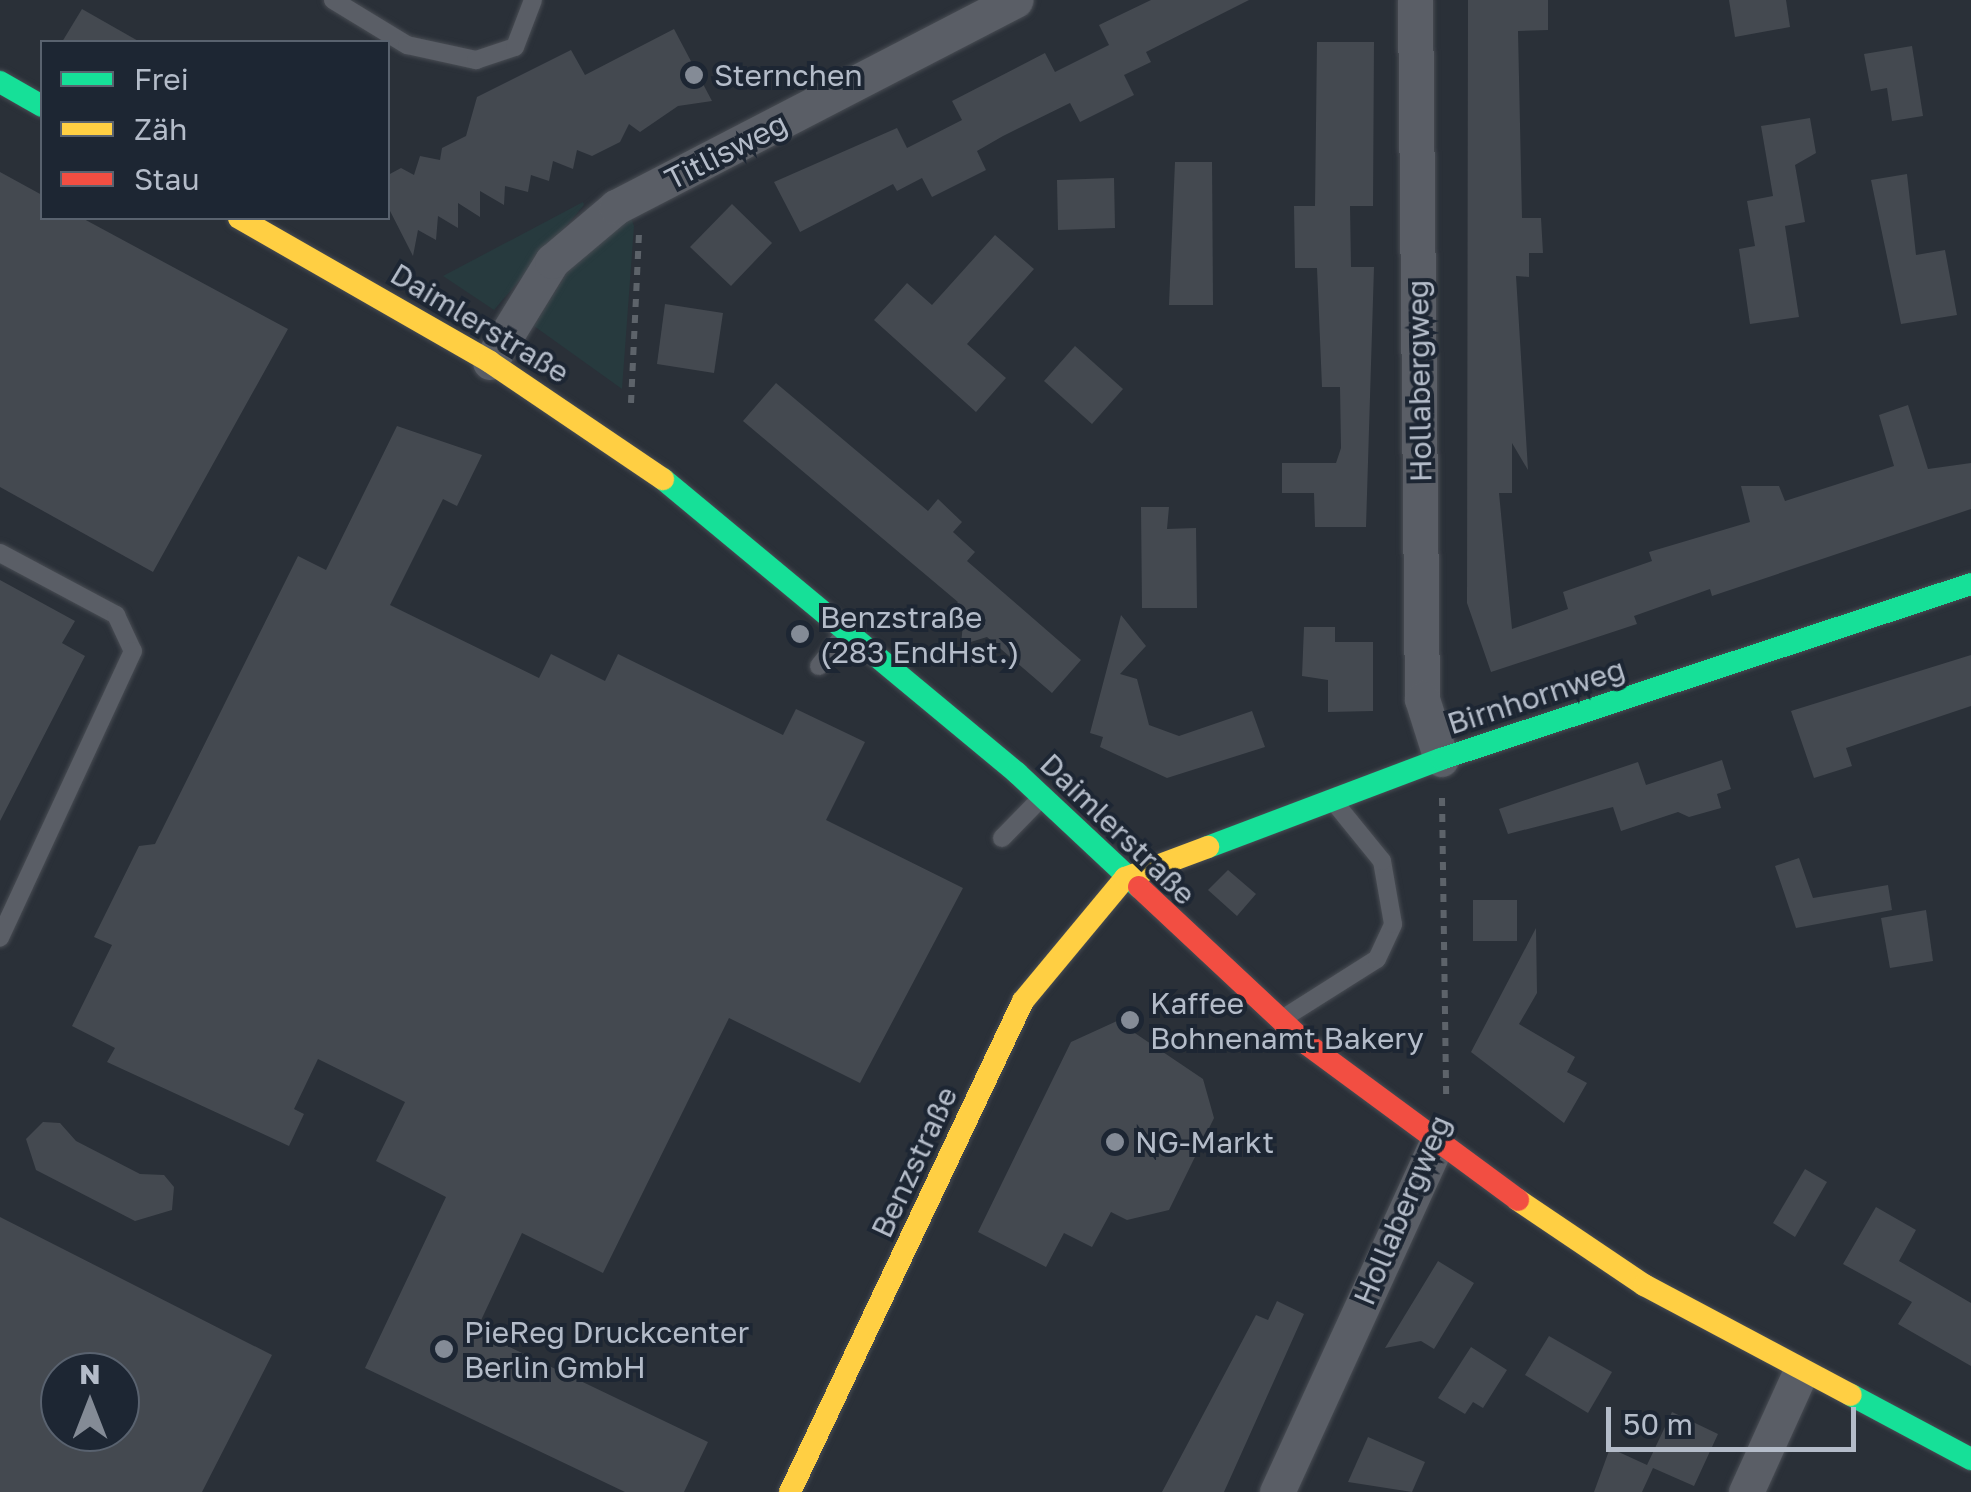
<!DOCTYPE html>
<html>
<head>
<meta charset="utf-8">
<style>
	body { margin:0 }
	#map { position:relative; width:1971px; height:1492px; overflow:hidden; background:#2a3038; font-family:"Golos Text",sans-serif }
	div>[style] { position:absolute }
	.green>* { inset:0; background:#273a3e }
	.building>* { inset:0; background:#444950 }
	.path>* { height:6px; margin-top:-3px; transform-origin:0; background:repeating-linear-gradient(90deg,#5d636a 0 8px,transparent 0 16px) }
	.roads { filter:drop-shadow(0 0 2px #484c53) drop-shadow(0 0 2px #484c53) }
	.lane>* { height:18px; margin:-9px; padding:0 9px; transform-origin:9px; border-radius:9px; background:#5a5e66 }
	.street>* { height:35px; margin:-17.5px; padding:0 17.5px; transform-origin:17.5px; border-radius:17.5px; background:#5a5e66 }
	.fast>* { height:22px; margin:-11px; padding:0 11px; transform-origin:11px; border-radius:11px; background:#16e098 }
	.slow>* { height:22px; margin:-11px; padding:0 11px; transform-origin:11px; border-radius:11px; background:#ffcf43 }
	.jam>* { height:22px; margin:-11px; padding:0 11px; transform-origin:11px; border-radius:11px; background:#f24e42 }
	.dots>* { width:28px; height:28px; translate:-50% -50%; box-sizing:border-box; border:5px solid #1d2633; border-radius:50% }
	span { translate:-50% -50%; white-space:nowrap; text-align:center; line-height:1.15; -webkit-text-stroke:8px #1d2633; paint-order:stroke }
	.poi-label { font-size:30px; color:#b4bcc9 }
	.left { translate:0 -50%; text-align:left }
	.street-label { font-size:30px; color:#b4bcc9 }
	.legend { position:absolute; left:40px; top:40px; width:350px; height:180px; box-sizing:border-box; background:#1d2633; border:2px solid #59626f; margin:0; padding:12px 18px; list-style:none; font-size:30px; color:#b4bcc9 }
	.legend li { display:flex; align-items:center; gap:20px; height:50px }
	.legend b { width:50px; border:2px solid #59626f }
	.north { position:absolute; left:40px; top:1352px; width:100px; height:100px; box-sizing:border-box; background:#1d2633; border:2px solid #59626f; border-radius:50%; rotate:0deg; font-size:28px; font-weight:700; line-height:40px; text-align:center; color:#b4bcc9 }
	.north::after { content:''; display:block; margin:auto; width:35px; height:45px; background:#848b96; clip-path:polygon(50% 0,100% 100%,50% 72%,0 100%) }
	.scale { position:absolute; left:1606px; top:1407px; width:250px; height:45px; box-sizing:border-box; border:5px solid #b4bcc9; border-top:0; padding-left:12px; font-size:30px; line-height:35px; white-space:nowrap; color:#b4bcc9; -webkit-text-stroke:8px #1d2633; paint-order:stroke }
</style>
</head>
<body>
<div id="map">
	<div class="green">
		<div style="clip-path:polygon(584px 205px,494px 310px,443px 276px,583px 202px)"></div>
		<div style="clip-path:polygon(631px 218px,634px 226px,622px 389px,534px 326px,570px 268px)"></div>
	</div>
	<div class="building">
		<div style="clip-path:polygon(1151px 0,1249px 0,1146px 52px,1151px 62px,1124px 75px,1134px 95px,1080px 122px,1070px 103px,1003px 136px,977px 151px,986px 170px,932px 197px,922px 178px,897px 191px,893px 184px,800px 232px,774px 182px,897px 128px,907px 148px,962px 120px,952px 101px,1045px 53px,1055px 72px,1109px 45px,1099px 25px)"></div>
		<div style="clip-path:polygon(1468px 0,1548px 0,1548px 30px,1518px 31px,1522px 218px,1541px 218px,1543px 253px,1529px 253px,1529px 277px,1516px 276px,1528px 470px,1512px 443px,1512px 493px,1499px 493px,1512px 629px,1568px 609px,1563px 592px,1652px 561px,1649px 552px,1750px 522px,1741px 486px,1779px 486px,1785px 501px,1894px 466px,1879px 415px,1908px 405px,1928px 469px,1971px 463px,1971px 509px,1712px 596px,1710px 589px,1634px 616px,1637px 624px,1491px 672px,1467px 603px)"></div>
		<div style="clip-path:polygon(1729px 0,1786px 0,1790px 27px,1735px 37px)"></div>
		<div style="clip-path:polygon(82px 9px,140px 42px,62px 42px)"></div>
		<div style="clip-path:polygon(674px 29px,712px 101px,678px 106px,640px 132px,629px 124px,620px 142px,592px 156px,577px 150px,573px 169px,553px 161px,549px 181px,531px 175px,528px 192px,505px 186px,504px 205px,480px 191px,480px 217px,458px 203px,458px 228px,438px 216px,436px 240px,418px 230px,413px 256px,388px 207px,388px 175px,401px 168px,414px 175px,420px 156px,440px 160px,442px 148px,466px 136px,477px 97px,571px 50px,585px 75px)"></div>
		<div style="clip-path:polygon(1317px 42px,1374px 42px,1373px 206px,1350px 206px,1351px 267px,1374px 267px,1366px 527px,1315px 527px,1314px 493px,1282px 493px,1282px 463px,1336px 463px,1341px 448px,1340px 387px,1322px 387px,1317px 268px,1295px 268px,1294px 206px,1315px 206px)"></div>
		<div style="clip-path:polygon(1912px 46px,1923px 116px,1892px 121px,1887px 88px,1871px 91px,1864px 54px)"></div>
		<div style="clip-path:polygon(1810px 118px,1816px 153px,1795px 165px,1805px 222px,1785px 226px,1799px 317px,1750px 324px,1739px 249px,1755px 246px,1747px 201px,1773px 196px,1761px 126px)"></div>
		<div style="clip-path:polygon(1175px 162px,1212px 162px,1213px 305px,1169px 305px)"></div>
		<div style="clip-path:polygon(0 172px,42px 195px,42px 218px,82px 218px,288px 329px,153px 572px,0 487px)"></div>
		<div style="clip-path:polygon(1907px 174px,1916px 255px,1945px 250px,1957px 315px,1901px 324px,1871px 180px)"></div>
		<div style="clip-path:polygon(1114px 178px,1115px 228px,1058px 230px,1057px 180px)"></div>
		<div style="clip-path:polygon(732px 204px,772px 243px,731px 286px,690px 247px)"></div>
		<div style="clip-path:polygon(995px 235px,1034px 269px,967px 344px,1006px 378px,976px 412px,874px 320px,907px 283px,932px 305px)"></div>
		<div style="clip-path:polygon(665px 304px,723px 313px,714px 373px,657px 364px)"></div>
		<div style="clip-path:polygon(1075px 346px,1123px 389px,1092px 424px,1044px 381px)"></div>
		<div style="clip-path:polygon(776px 383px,928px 511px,938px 499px,962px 522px,953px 532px,975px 552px,967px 561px,1081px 660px,1052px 693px,987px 637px,961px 645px,963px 623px,950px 612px,958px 602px,743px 421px)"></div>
		<div style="clip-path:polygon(397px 426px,482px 455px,457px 506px,443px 499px,390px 605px,539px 678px,551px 654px,605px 681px,618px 654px,783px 735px,796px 709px,865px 742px,826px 820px,963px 888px,860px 1083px,729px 1018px,603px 1273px,522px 1233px,476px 1331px,708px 1442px,684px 1492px,625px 1492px,365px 1368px,446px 1197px,376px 1161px,405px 1102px,318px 1059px,294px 1109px,304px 1114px,289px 1146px,107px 1062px,115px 1048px,72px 1026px,112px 945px,94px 937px,139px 846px,155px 844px,298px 556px,326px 570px)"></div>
		<div style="clip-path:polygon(1141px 507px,1169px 507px,1167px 529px,1196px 528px,1197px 608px,1142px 608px)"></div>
		<div style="clip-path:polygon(0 580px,75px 621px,62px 643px,85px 656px,0 821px)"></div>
		<div style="clip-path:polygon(1121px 615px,1146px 646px,1120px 674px,1137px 679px,1149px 725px,1179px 736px,1252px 711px,1265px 747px,1167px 778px,1100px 747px,1103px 737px,1090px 733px)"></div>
		<div style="clip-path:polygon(1304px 627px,1335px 627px,1335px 642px,1373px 642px,1373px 711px,1328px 712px,1328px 680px,1302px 676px)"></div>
		<div style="clip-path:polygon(1971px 655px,1971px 706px,1846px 748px,1852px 766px,1814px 778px,1791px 711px)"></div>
		<div style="clip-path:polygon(1722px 760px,1731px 789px,1717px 794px,1721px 808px,1689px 817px,1678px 812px,1621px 831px,1613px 807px,1508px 834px,1499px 809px,1638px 762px,1646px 785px)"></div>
		<div style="clip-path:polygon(1799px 858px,1813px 898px,1888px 885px,1892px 910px,1796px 928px,1775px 866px)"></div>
		<div style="clip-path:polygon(1228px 870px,1256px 894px,1237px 916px,1208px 890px)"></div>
		<div style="clip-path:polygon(1473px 900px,1517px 900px,1517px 941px,1473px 941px)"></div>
		<div style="clip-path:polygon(1926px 910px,1933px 961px,1890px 968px,1881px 918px)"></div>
		<div style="clip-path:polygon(1536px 928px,1537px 993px,1519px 1024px,1575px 1057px,1567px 1072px,1587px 1083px,1564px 1123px,1471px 1052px)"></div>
		<div style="clip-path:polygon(1117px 1021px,1203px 1079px,1214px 1118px,1169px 1210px,1127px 1220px,1111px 1212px,1092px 1247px,1064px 1233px,1046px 1267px,978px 1232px,1071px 1042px)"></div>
		<div style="clip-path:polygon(43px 1122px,60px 1123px,76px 1141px,140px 1174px,164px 1175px,174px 1187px,172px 1210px,135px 1221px,36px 1170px,26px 1139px)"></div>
		<div style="clip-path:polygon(1805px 1169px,1827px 1182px,1795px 1237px,1773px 1223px)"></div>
		<div style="clip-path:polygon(1876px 1207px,1916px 1230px,1899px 1261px,1971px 1303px,1971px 1366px,1898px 1324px,1912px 1302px,1843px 1264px)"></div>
		<div style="clip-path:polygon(evenodd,0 1217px,272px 1355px,202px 1492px,0 1492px,0 1217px,60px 1372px,120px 1372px,120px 1432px,60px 1432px,60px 1372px)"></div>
		<div style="clip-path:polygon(1438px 1261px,1474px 1283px,1434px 1349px,1421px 1341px,1385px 1348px)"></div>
		<div style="clip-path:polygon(1277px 1301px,1304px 1314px,1224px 1492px,1162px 1492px,1256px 1315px,1268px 1320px)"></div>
		<div style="clip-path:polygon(1549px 1336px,1612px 1372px,1588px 1413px,1525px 1375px)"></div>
		<div style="clip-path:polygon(1471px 1347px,1507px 1370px,1483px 1408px,1473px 1402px,1465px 1414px,1438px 1398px)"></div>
		<div style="clip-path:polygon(1672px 1412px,1718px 1434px,1694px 1486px,1653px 1468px,1642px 1492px,1594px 1492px,1610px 1448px,1647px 1465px)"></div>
		<div style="clip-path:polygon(1368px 1437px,1425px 1462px,1412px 1492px,1348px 1482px)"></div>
	</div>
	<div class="path">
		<div style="left:631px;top:403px;width:172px;rotate:-87.3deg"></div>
		<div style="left:1442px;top:798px;width:302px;rotate:89.2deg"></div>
	</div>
	<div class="roads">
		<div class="lane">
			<div style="left:333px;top:0;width:87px;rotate:31.3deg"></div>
			<div style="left:407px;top:45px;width:71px;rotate:12.3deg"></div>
			<div style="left:476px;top:60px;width:41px;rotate:-18.4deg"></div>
			<div style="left:515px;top:47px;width:50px;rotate:-69deg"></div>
			<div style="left:0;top:553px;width:132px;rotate:28.1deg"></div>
			<div style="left:116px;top:615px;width:40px;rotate:65deg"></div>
			<div style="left:133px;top:651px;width:316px;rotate:114.9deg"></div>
			<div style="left:819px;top:666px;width:45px;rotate:-51.3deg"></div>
			<div style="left:1002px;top:838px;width:54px;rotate:-45.7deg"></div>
			<div style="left:1282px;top:1019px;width:112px;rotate:-32.3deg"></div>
			<div style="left:1377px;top:959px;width:38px;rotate:-65deg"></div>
			<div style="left:1393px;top:924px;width:64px;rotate:-99.9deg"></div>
			<div style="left:1382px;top:861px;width:76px;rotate:-129.1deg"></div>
		</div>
		<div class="street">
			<div style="left:1415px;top:0;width:699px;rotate:89.43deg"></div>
			<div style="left:1422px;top:699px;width:63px;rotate:72.4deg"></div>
			<div style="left:490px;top:362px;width:119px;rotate:-58.5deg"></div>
			<div style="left:552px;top:261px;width:84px;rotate:-40.2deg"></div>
			<div style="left:616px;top:207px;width:450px;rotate:-27.4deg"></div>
			<div style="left:1277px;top:1492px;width:382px;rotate:-65.4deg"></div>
			<div style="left:1746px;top:1492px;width:128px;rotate:-65.6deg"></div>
		</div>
		<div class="fast">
			<div style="left:0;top:82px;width:48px;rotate:29.7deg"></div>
			<div style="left:663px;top:479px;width:460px;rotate:39.7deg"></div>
			<div style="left:1017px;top:773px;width:167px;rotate:43.1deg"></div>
			<div style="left:1208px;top:847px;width:249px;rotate:-20.7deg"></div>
			<div style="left:1441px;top:759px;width:558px;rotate:-18.27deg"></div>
			<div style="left:1851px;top:1395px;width:136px;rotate:28.1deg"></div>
		</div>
		<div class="slow">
			<div style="left:239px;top:218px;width:289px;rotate:29.8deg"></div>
			<div style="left:490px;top:362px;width:209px;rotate:34.1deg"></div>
			<div style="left:1518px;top:1200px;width:152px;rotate:34deg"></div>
			<div style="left:1644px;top:1285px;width:234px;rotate:28deg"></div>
			<div style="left:790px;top:1492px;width:543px;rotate:-64.61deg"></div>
			<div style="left:1023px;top:1001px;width:160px;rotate:-50.3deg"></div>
			<div style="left:1125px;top:878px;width:89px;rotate:-20.5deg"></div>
		</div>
		<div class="jam">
			<div style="left:1139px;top:887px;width:231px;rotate:43.1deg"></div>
			<div style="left:1308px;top:1045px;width:261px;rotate:36.4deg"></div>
		</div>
	</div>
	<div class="dots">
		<div style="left:694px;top:75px;background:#848b96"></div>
		<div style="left:800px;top:634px;background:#848b96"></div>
		<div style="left:1130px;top:1020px;background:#848b96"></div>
		<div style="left:1115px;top:1142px;background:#848b96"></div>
		<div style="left:444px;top:1349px;background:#848b96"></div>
	</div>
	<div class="poi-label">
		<span class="left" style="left:714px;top:75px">Sternchen</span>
		<span class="left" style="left:820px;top:634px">Benzstraße<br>(283 EndHst.)</span>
		<span class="left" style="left:1150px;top:1020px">Kaffee<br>Bohnenamt Bakery</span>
		<span class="left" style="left:1135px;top:1142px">NG-Markt</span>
		<span class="left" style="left:464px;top:1349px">PieReg Druckcenter<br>Berlin GmbH</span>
	</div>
	<div class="street-label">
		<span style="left:726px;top:151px;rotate:-27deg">Titlisweg</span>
		<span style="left:480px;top:323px;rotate:31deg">Daimlerstraße</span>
		<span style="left:1419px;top:381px;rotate:-91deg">Hollabergweg</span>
		<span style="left:1536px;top:696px;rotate:-18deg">Birnhornweg</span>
		<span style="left:1118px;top:829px;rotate:44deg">Daimlerstraße</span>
		<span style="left:914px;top:1162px;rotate:-65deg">Benzstraße</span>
		<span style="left:1402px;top:1210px;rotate:-67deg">Hollabergweg</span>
	</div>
	<ul class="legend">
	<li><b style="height:12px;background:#16e098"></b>Frei</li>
	<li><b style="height:12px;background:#ffcf43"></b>Zäh</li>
	<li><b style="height:12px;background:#f24e42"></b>Stau</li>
	</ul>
	<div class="north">N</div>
	<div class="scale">50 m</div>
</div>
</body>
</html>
